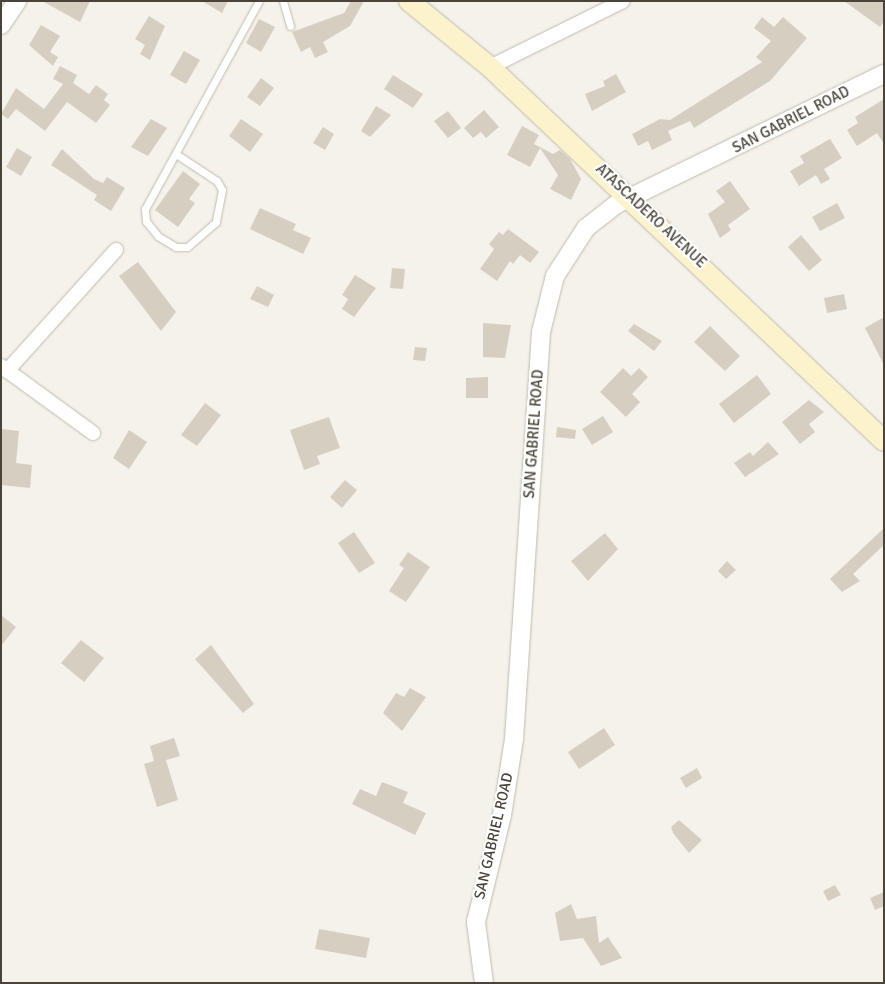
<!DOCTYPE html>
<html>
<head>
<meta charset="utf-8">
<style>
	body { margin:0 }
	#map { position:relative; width:885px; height:984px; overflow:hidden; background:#f5f2eb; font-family:Signika,sans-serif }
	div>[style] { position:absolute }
	.building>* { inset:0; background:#d6cfc1 }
	.roads { filter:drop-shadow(0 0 1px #c0baad) drop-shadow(0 0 1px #c0baad) }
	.service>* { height:7px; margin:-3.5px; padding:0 3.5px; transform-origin:3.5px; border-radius:3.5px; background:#fff }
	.minor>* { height:14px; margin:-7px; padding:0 7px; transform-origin:7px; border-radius:7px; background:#fff }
	.tertiary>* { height:18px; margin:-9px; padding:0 9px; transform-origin:9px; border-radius:9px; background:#fff }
	.secondary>* { height:20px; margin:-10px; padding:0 10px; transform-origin:10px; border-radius:10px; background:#fcf3cd }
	span { translate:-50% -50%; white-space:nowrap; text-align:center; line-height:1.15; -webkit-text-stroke:4.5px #fff; paint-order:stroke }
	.street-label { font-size:15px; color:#494339 }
	.frame { position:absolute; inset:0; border:2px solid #494339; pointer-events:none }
</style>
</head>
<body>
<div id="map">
	<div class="building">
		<div style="clip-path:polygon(42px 1px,90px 1px,80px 22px)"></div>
		<div style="clip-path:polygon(202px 1px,228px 1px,222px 13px)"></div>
		<div style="clip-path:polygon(351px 1px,364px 1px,350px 26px,323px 42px,328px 52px,315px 58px,310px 47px,301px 52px,292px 32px,344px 13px)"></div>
		<div style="clip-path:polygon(844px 1px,884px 1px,884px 21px,880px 27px)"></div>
		<div style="clip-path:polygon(149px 16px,165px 26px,150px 60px,140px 54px,145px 45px,135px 39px)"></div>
		<div style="clip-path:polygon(762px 17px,774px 27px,783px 17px,807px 38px,770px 81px,694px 128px,690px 121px,668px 131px,672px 140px,652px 150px,648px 141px,638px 146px,632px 134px,660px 119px,670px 120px,762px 62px,756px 57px,771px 41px,754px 28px)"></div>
		<div style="clip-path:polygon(259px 19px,275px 27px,261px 52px,246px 43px)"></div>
		<div style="clip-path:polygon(41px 25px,60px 36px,50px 52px,58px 57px,53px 66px,29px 45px)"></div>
		<div style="clip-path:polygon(184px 51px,200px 60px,186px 84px,170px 75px)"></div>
		<div style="clip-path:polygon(60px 66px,77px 75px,73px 83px,89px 94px,96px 85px,108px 94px,104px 100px,110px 105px,96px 123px,67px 102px,45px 131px,16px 109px,8px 119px,1px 114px,16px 88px,44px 109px,63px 84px,53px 79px)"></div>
		<div style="clip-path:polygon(616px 74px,626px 92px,592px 111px,585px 94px,605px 86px,603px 81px)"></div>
		<div style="clip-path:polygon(393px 75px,423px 94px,413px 108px,384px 89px)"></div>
		<div style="clip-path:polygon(261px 78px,274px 88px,260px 106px,247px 97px)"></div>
		<div style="clip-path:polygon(884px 99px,884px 144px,877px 133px,857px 146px,847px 130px,858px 123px,855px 117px)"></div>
		<div style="clip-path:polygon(376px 106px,391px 115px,370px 137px,361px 131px)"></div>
		<div style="clip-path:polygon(484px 110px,499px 127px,486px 138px,481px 132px,473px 138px,464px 128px)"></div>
		<div style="clip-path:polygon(448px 111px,461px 128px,448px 138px,434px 121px)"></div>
		<div style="clip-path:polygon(151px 119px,167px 128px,148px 156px,131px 147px)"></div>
		<div style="clip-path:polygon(241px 119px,263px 134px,250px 152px,229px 136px)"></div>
		<div style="clip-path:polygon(522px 126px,539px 135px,534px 144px,553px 154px,560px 150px,570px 159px,581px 179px,571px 200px,550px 189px,558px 175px,540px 148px,530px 167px,507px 155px)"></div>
		<div style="clip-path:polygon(323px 127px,334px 134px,325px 150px,313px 143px)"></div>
		<div style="clip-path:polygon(830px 139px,842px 158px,824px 169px,830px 179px,821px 184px,816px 175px,799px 186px,790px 171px,804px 163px,800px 156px)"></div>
		<div style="clip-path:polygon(17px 148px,32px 157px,21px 176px,6px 167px)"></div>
		<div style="clip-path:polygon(62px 149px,94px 179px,103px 183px,107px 177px,125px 188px,111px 211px,94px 200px,97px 195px,51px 165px)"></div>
		<div style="clip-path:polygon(183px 171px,200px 184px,189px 199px,195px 203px,178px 227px,155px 210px)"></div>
		<div style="clip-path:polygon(730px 181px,750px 209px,728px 225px,731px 230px,720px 238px,708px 214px,725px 202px,716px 191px)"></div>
		<div style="clip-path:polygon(837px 203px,845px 218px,820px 231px,812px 217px)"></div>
		<div style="clip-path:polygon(260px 208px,296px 224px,293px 230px,311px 238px,303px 254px,250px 229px)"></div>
		<div style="clip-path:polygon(508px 229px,539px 252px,530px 263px,520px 255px,513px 264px,510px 261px,497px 281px,480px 269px,494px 249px,489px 244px,499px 232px,503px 235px)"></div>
		<div style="clip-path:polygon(801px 235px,822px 260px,809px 271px,788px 247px)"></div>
		<div style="clip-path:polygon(138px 262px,176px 312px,161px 331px,119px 276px)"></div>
		<div style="clip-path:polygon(392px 268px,405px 269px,403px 289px,390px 288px)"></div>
		<div style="clip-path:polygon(355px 275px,376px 288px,354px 317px,342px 309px,348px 299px,342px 295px)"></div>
		<div style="clip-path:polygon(257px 286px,274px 295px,268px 307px,250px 299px)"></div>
		<div style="clip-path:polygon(844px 294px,847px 309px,827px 313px,824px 298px)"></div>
		<div style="clip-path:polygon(884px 317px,884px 365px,865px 328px)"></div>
		<div style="clip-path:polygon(483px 323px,511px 325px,505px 358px,483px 357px)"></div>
		<div style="clip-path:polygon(634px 324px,662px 341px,654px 351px,628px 331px)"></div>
		<div style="clip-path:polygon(710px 326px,740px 356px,725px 371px,694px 342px)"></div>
		<div style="clip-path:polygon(415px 347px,427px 348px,425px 361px,413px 360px)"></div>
		<div style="clip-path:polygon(623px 368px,631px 376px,639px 368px,648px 377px,632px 394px,640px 402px,626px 417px,600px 392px)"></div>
		<div style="clip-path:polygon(757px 375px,771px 394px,734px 423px,719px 404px)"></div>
		<div style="clip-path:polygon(488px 377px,488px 398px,466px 398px,466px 378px)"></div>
		<div style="clip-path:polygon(809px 400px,824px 412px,809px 424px,815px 432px,800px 444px,782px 422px)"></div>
		<div style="clip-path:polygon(205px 403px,221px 415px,197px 446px,181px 435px)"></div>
		<div style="clip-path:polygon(603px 416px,613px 432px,592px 445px,582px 429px)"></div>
		<div style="clip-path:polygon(329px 417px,340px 448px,317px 456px,320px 464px,304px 470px,290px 430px)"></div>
		<div style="clip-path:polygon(557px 427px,576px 430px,575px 439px,556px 437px)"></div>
		<div style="clip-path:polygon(2px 429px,19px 431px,16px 463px,32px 465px,30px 488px,1px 485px)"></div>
		<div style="clip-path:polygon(129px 430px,147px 442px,129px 469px,113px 458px)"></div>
		<div style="clip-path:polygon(768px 442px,779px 454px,745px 477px,734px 463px,750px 452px,753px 456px)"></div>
		<div style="clip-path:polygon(345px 480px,357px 490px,342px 508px,330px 497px)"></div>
		<div style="clip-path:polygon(884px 528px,884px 545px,853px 574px,860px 581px,842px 592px,830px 579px)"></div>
		<div style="clip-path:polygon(354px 532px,375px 563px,359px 573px,338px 543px)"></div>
		<div style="clip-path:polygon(605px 533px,618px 549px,588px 581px,571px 561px)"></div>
		<div style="clip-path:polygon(408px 552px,430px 567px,406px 602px,389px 591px,404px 568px,399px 565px)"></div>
		<div style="clip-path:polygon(727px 561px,736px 570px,726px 579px,718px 571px)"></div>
		<div style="clip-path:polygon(1px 615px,16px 627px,1px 646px)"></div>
		<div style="clip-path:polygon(81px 640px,104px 658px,84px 682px,61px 663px)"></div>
		<div style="clip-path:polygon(211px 645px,254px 704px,243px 713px,195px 659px)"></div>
		<div style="clip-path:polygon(410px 688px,426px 697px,402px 731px,383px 713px,396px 693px,404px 697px)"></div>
		<div style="clip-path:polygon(604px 728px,615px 745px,579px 769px,568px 752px)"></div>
		<div style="clip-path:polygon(174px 738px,180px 756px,166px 760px,178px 800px,157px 807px,144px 764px,154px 761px,150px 746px)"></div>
		<div style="clip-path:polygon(697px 768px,702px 778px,686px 788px,680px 778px)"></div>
		<div style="clip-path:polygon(382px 782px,408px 792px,403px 803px,426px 813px,415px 835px,352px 804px,360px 789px,376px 796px)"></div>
		<div style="clip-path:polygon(679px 820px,702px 840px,689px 853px,673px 833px,671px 827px)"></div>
		<div style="clip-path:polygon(835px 885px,841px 895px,828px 901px,823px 891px)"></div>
		<div style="clip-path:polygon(884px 892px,884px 906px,875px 910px,870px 898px)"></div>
		<div style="clip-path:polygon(571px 904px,577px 919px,596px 916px,599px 943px,608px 937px,622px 958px,601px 966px,583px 938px,560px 941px,555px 913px)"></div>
		<div style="clip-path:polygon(319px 929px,370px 938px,366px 958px,315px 949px)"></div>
	</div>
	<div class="roads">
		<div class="service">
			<div style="left:283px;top:1px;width:26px;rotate:74deg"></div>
			<div style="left:176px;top:154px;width:49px;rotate:33.4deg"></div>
			<div style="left:217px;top:181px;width:10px;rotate:61deg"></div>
			<div style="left:222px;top:190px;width:33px;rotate:101deg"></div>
			<div style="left:216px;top:222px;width:38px;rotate:139deg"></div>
			<div style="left:187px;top:247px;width:11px;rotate:180deg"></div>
			<div style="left:176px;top:247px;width:21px;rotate:-149deg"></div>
			<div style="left:158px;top:236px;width:19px;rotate:-129deg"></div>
			<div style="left:146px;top:221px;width:12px;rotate:-95deg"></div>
			<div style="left:145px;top:209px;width:237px;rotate:-61.3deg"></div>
		</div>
		<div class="minor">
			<div style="left:490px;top:67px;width:148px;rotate:-26.4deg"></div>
			<div style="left:1px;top:366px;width:114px;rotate:36.1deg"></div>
			<div style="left:7px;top:371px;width:163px;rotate:-48deg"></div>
		</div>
		<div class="tertiary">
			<div style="left:1px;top:25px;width:29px;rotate:-56deg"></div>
			<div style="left:484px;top:983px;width:62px;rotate:-97.5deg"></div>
			<div style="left:476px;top:922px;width:110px;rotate:-76.3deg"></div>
			<div style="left:502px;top:815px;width:77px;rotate:-81deg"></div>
			<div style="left:514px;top:739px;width:408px;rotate:-86.2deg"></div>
			<div style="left:541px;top:332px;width:58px;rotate:-76deg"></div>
			<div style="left:555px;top:276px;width:57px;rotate:-57.1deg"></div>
			<div style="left:586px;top:228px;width:39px;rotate:-38deg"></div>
			<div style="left:617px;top:204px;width:297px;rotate:-26deg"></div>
		</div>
		<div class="secondary">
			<div style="left:409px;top:1px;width:104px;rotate:39.2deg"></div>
			<div style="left:490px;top:67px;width:543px;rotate:43.51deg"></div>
		</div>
	</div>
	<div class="street-label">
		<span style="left:791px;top:120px;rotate:-27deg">SAN GABRIEL ROAD</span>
		<span style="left:651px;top:216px;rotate:43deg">ATASCADERO AVENUE</span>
		<span style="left:534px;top:434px;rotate:-86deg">SAN GABRIEL ROAD</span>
		<span style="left:494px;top:836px;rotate:-77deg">SAN GABRIEL ROAD</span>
	</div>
	<div class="frame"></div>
</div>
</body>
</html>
